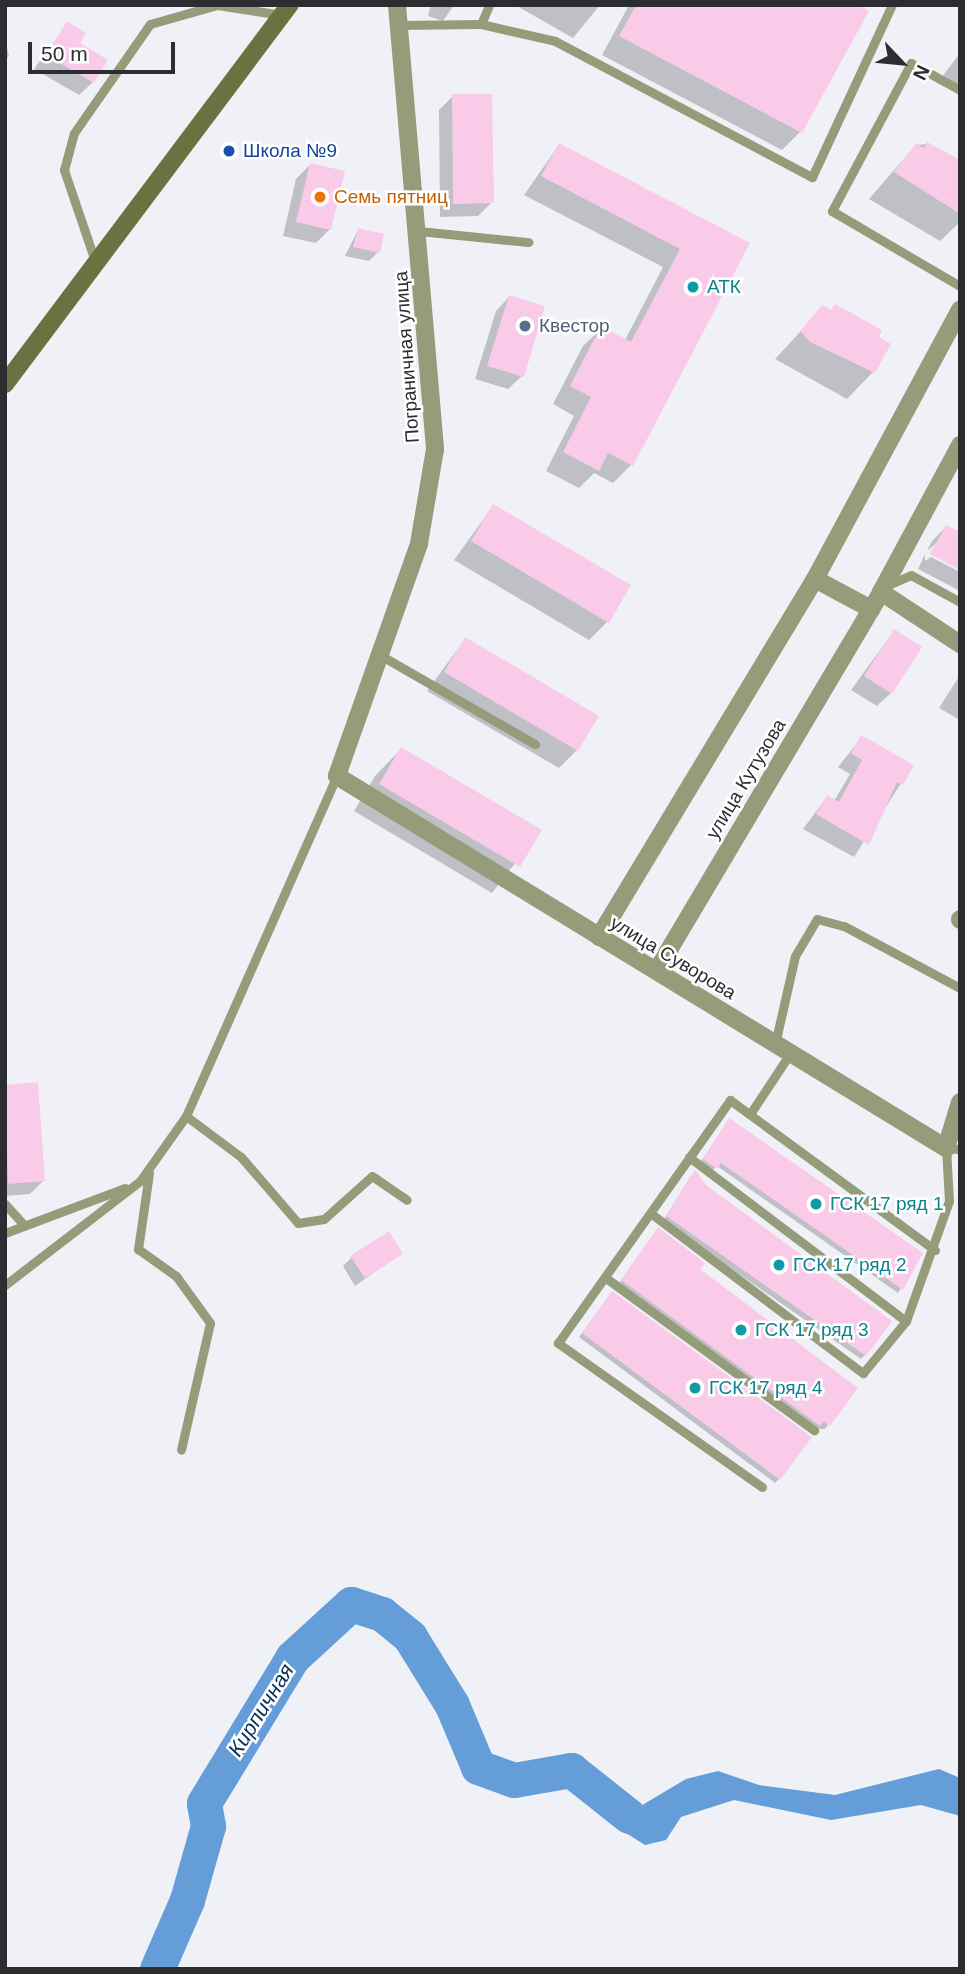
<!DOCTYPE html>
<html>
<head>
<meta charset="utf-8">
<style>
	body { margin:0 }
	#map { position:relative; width:965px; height:1974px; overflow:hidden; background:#eff1f7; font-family:Arial,sans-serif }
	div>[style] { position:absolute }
	.water>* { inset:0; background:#649dd8 }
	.shadow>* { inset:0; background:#0003 }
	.river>* { height:35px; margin:-17.5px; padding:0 17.5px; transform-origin:17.5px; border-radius:17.5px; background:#649dd8 }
	.building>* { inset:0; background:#f9cbe9 }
	.lane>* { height:9px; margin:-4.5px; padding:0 4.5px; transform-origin:4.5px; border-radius:4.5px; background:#959c7a }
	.street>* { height:18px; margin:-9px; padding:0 9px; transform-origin:9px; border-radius:9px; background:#959c7a }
	.secondary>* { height:18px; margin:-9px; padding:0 9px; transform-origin:9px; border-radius:9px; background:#697341 }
	.dots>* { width:19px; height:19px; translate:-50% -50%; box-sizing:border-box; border:4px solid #fff; border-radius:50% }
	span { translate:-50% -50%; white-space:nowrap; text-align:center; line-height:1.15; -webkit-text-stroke:5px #fff; paint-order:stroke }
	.transit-label { font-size:19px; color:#164399 }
	.left { translate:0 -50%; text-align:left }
	.food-label { font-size:19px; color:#c56008 }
	.culture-label { font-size:19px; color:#0d838f }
	.service-label { font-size:19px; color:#4e5e75 }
	.street-label { font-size:19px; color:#2c2d30 }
	.water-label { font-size:21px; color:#053056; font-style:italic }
	.frame { position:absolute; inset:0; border:7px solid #2c2d30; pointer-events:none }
	.north { position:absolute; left:867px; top:28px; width:70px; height:70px; -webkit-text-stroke:5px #fff; paint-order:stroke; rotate:116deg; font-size:19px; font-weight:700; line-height:28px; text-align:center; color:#2c2d30 }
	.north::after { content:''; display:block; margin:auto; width:24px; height:32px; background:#2c2d30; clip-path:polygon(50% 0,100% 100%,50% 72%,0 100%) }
	.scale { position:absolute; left:28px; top:42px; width:147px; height:32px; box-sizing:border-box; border:4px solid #2c2d30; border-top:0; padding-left:9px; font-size:21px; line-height:24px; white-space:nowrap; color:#2c2d30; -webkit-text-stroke:5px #fff; paint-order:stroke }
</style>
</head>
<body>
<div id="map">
	<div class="water">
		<div style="clip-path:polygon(939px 1769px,960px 1778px,960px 1816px,921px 1805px,831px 1820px,734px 1800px,681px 1817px,666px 1840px,645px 1845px,607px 1821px,589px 1790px,639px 1807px,686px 1779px,718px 1771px,759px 1785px,835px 1795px)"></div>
	</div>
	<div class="shadow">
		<div style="clip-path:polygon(431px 5px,454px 5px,443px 21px,428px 16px)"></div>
		<div style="clip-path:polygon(515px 5px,600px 5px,573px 38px)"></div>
		<div style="clip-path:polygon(629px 5px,855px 5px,800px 132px,782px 150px,602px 55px)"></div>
		<div style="clip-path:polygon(68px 23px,93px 82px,79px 95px,34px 69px)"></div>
		<div style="clip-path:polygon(5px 40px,9px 56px,5px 61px)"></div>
		<div style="clip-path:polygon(960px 53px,960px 92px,939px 81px)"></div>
		<div style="clip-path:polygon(453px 96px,492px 202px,478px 216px,440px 217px,439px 110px)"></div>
		<div style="clip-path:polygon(927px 144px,960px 167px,960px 222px,940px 241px,869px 199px,916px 145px)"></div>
		<div style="clip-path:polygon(559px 145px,747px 243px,631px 465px,613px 483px,594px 473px,579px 488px,546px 471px,574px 416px,553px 404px,583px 346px,602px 328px,625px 340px,663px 267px,524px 195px)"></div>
		<div style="clip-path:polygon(310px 165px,330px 229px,316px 243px,283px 236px,296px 179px)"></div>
		<div style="clip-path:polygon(358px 230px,378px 252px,369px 261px,345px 256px)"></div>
		<div style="clip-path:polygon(509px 297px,522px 376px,508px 389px,475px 379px,496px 311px)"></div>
		<div style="clip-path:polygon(823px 307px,876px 338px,873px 372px,847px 399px,775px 359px)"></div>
		<div style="clip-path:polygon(493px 506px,608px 621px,589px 640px,454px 560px)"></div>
		<div style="clip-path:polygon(946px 527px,939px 541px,927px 551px,932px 541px)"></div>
		<div style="clip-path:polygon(925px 554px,925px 561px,931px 557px,960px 572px,960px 591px,918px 569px)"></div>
		<div style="clip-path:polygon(894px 631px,891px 693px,877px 706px,851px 690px)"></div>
		<div style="clip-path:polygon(465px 639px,577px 750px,559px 768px,427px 691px)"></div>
		<div style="clip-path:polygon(960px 675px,960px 720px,939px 708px)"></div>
		<div style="clip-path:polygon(862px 737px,912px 766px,854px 857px,803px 829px,827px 797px,834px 801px,850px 774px,838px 767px)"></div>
		<div style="clip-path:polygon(401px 749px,540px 831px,492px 893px,354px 811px,375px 776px)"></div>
		<div style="clip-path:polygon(5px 1086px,44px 1180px,30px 1194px,5px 1196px)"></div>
		<div style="clip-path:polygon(729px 1120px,921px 1254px,898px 1293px,717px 1166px,711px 1172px,700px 1163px)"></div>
		<div style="clip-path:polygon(691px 1176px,865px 1355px,861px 1359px,663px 1221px)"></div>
		<div style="clip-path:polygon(654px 1234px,697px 1270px,828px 1425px,825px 1429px,815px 1429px,618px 1285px)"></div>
		<div style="clip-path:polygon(401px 1253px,355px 1286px,343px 1266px,352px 1257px)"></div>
		<div style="clip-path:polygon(609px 1297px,779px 1479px,775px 1483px,579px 1337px)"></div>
	</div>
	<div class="river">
		<div style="left:157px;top:1969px;width:75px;rotate:-66.5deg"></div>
		<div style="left:187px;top:1900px;width:77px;rotate:-74.2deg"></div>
		<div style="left:208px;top:1826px;width:23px;rotate:-100deg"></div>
		<div style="left:204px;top:1803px;width:170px;rotate:-58.7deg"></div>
		<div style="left:292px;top:1658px;width:80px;rotate:-42.5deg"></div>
		<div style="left:351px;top:1604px;width:33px;rotate:18deg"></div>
		<div style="left:382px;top:1614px;width:36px;rotate:39deg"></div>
		<div style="left:410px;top:1637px;width:80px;rotate:58.3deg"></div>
		<div style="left:452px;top:1705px;width:67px;rotate:67.2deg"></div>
		<div style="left:478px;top:1767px;width:38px;rotate:20deg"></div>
		<div style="left:514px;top:1780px;width:58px;rotate:-10deg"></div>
		<div style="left:571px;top:1770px;width:74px;rotate:38.4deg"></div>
	</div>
	<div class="building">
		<div style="clip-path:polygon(636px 5px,859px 5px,869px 11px,802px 133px,619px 36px)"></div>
		<div style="clip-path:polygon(67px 21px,86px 33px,80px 43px,108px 60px,94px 83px,46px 55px)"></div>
		<div style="clip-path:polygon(452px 94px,492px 94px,494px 203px,453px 204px)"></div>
		<div style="clip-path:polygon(927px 142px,960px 160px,960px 214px,894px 172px,916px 143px,924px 148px)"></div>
		<div style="clip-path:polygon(559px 143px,750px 243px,633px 466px,608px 453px,599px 471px,563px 452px,591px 397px,570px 386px,601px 326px,631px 342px,680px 249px,541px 176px)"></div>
		<div style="clip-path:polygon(310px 163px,345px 171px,331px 230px,296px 222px)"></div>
		<div style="clip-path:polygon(358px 228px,384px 234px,380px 253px,353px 247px)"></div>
		<div style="clip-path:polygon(509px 295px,545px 306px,524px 377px,487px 366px)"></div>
		<div style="clip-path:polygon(835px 304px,882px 330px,879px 337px,891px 344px,875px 373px,810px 342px,800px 331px,822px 305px,831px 310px)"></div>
		<div style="clip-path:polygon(493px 504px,631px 585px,609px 623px,471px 541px)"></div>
		<div style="clip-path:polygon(946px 525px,960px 532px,960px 570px,930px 554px)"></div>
		<div style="clip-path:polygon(894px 629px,922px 647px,892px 694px,864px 676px)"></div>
		<div style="clip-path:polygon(465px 637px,599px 716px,578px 751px,444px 672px)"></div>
		<div style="clip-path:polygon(861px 735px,914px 765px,903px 785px,897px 782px,869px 845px,816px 814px,827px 795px,839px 802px,862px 760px,851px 753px)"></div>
		<div style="clip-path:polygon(401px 747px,542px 830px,520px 867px,379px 784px)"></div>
		<div style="clip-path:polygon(38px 1082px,45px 1181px,8px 1184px,5px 1085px)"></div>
		<div style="clip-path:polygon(729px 1118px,923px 1253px,903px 1290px,721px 1163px,717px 1169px,703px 1159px)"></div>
		<div style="clip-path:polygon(695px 1170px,706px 1185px,892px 1321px,866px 1356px,666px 1216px)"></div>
		<div style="clip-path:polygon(658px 1227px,705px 1263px,700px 1269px,858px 1388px,830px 1426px,824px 1421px,820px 1426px,621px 1280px)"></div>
		<div style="clip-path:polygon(389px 1231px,403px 1254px,365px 1278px,350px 1256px)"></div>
		<div style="clip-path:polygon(612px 1291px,812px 1437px,780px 1480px,582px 1333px)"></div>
	</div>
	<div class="lane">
		<div style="left:481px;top:24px;width:76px;rotate:12.9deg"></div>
		<div style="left:555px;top:41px;width:291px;rotate:27.9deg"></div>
		<div style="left:812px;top:177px;width:190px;rotate:-65.1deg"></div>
		<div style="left:399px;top:25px;width:82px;rotate:-0.7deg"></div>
		<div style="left:481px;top:24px;width:21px;rotate:-67deg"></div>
		<div style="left:960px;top:90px;width:56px;rotate:-151.1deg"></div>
		<div style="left:911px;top:63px;width:168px;rotate:118.1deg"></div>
		<div style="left:832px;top:211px;width:148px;rotate:30.4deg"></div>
		<div style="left:419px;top:231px;width:110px;rotate:5.8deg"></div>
		<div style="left:95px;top:261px;width:96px;rotate:-108.8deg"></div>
		<div style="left:64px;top:170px;width:38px;rotate:-75deg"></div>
		<div style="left:74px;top:133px;width:133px;rotate:-55.1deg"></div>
		<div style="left:150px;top:24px;width:70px;rotate:-15.8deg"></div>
		<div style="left:217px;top:5px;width:66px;rotate:8.7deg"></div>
		<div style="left:886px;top:586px;width:27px;rotate:-24deg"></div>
		<div style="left:911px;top:575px;width:56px;rotate:28.9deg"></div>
		<div style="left:380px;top:655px;width:179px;rotate:29.9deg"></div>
		<div style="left:775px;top:1044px;width:90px;rotate:-77.2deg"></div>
		<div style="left:795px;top:956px;width:43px;rotate:-59.3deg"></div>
		<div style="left:817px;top:919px;width:28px;rotate:15deg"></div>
		<div style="left:844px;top:926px;width:132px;rotate:28.1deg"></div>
		<div style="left:750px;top:1114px;width:71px;rotate:-56.5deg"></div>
		<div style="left:186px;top:1116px;width:69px;rotate:36.7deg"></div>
		<div style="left:241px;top:1157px;width:87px;rotate:49.2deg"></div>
		<div style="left:298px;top:1223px;width:26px;rotate:-9deg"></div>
		<div style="left:324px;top:1219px;width:64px;rotate:-41.9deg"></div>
		<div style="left:372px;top:1176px;width:42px;rotate:34.4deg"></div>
		<div style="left:689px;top:1157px;width:272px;rotate:37.1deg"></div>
		<div style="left:149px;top:1173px;width:77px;rotate:98.2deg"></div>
		<div style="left:138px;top:1249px;width:47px;rotate:35.4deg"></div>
		<div style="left:176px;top:1276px;width:58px;rotate:54.1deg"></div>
		<div style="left:210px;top:1323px;width:130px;rotate:102.9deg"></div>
		<div style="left:5px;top:1204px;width:28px;rotate:48deg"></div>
		<div style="left:653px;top:1215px;width:263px;rotate:37deg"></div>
		<div style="left:863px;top:1373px;width:67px;rotate:-50.4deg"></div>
		<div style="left:906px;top:1321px;width:127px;rotate:-70.3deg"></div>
		<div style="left:949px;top:1201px;width:53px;rotate:-93.2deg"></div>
		<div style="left:946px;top:1148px;width:14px;rotate:4deg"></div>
		<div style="left:5px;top:1233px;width:128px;rotate:-20.6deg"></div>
		<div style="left:606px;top:1278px;width:258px;rotate:36.2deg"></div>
		<div style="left:5px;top:1285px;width:170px;rotate:-37.6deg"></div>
		<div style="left:140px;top:1181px;width:80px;rotate:-54.7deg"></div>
		<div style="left:186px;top:1116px;width:372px;rotate:-66.1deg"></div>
		<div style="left:762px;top:1487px;width:250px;rotate:-144.8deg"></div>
		<div style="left:558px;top:1343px;width:298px;rotate:-54.7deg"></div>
		<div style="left:730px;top:1100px;width:254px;rotate:36.2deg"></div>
	</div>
	<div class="street">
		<div style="left:397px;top:5px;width:446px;rotate:85.1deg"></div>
		<div style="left:435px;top:449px;width:96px;rotate:99.6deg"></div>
		<div style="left:419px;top:544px;width:246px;rotate:109.5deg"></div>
		<div style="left:337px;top:776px;width:714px;rotate:31.42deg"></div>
		<div style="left:946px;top:1148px;width:48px;rotate:-73.1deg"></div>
		<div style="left:815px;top:579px;width:64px;rotate:28.2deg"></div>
		<div style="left:881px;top:592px;width:95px;rotate:33.4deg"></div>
		<div style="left:960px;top:919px;width:1px;rotate:90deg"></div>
		<div style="left:599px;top:937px;width:418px;rotate:-58.9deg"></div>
		<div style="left:815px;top:579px;width:306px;rotate:-61.7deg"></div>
		<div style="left:657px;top:970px;width:439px;rotate:-59.3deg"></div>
		<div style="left:881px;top:592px;width:167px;rotate:-61.7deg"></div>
	</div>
	<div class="secondary">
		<div style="left:5px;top:384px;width:474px;rotate:-53.1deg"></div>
	</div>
	<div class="dots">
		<div style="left:229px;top:151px;background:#1a4fb4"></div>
		<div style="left:320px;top:197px;background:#e8710a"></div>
		<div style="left:693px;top:287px;background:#0f9aa8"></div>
		<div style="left:525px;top:326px;background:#5c6f8a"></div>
		<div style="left:816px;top:1204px;background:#0f9aa8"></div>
		<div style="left:779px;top:1265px;background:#0f9aa8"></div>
		<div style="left:741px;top:1330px;background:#0f9aa8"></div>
		<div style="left:695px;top:1388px;background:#0f9aa8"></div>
	</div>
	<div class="transit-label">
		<span class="left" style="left:243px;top:151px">Школа №9</span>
	</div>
	<div class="food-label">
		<span class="left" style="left:334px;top:197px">Семь пятниц</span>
	</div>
	<div class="culture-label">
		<span class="left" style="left:707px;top:287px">АТК</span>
		<span class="left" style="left:830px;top:1204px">ГСК 17 ряд 1</span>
		<span class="left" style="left:793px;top:1265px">ГСК 17 ряд 2</span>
		<span class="left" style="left:755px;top:1330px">ГСК 17 ряд 3</span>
		<span class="left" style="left:709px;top:1388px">ГСК 17 ряд 4</span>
	</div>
	<div class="service-label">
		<span class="left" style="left:539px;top:326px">Квестор</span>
	</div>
	<div class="street-label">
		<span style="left:407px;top:357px;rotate:-94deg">Пограничная улица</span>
		<span style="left:746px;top:779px;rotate:-59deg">улица Кутузова</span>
		<span style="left:673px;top:958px;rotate:31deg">улица Суворова</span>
	</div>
	<div class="water-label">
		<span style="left:261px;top:1710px;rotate:-58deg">Кирпичная</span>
	</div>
	<div class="frame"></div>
	<div class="north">N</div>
	<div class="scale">50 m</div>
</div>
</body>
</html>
